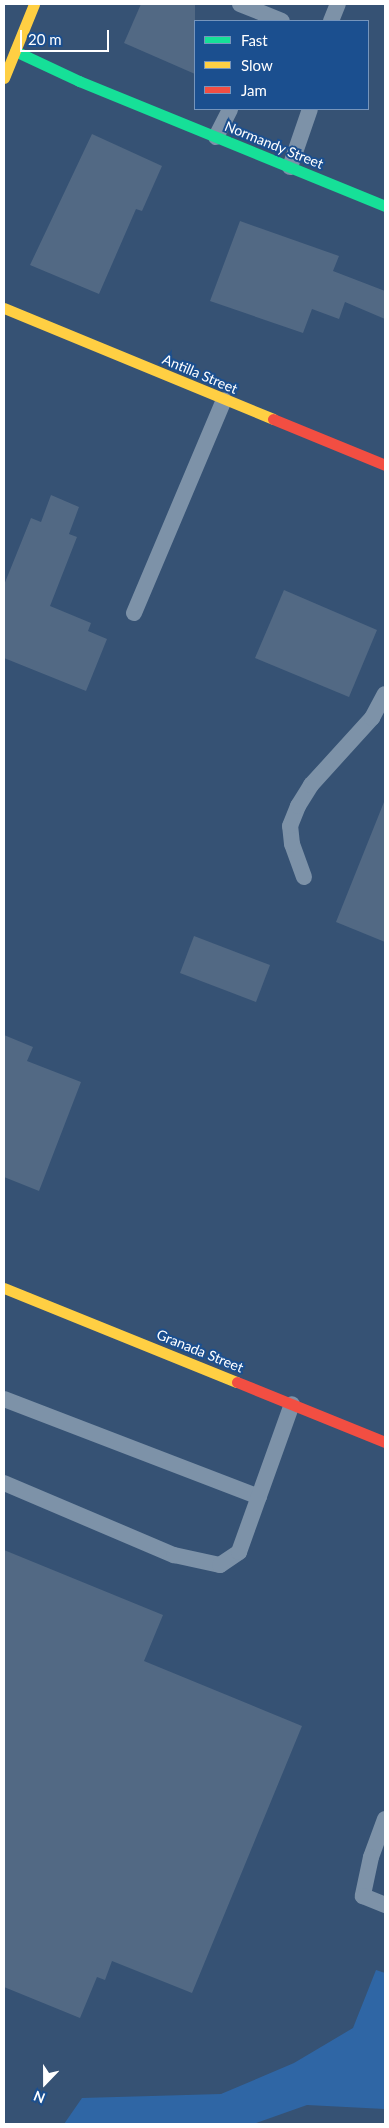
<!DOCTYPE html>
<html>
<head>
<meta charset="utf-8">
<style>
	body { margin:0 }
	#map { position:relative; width:389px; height:2128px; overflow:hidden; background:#365274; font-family:Lato,sans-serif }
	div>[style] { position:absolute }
	.green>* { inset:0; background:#2f66a5 }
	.building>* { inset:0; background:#526984 }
	.lane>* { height:16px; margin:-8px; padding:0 8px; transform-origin:8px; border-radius:8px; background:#7d92a8 }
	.fast>* { height:11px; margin:-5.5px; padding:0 5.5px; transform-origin:5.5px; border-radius:5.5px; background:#16e098 }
	.slow>* { height:11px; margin:-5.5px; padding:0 5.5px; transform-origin:5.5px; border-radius:5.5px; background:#ffcf43 }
	.jam>* { height:11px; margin:-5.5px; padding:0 5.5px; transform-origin:5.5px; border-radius:5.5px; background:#f24e42 }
	span { translate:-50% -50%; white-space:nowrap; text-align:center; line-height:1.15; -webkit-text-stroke:4px #1b4f8f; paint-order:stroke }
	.street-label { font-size:14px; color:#fff }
	.frame { position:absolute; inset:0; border:5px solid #fff; pointer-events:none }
	.legend { position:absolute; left:194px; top:20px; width:175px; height:90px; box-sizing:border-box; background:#1b4f8f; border:1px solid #7695bc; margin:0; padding:6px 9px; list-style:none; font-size:15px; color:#fff }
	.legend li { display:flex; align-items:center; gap:10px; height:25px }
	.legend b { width:25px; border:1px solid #7695bc }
	.north { position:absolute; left:20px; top:2058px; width:50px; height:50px; -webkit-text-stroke:4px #1b4f8f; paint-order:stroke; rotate:202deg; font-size:14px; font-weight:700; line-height:20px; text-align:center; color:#fff }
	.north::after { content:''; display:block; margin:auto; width:18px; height:22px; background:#fff; clip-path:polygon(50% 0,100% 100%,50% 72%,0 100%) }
	.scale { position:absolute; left:20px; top:30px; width:89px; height:22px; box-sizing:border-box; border:2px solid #fff; border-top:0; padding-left:6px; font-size:15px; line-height:18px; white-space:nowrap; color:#fff; -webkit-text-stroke:4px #1b4f8f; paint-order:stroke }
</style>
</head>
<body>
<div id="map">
	<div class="green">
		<div style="clip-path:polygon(376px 1970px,385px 1973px,385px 2109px,307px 2105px,253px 2124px,64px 2124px,82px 2098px,221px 2094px,294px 2063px,353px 2028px)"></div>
	</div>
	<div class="building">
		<div style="clip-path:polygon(141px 4px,195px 4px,195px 74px,124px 43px)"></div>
		<div style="clip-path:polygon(92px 134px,162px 166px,142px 211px,136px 209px,99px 294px,30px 265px)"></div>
		<div style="clip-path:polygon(240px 221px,339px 256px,333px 271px,385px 291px,385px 319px,345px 302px,339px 319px,312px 309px,303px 333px,210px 301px)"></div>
		<div style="clip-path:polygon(51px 495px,79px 507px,69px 534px,77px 537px,50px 606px,91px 623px,88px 631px,107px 639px,86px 691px,4px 658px,4px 585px,31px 518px,41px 522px)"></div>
		<div style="clip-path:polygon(284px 590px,377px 630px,349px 697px,255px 658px)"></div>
		<div style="clip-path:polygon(384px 802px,385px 802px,385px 942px,336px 922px)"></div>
		<div style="clip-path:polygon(194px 936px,270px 965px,256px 1002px,180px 973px)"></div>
		<div style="clip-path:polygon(4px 1035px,33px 1047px,27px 1061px,81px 1082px,39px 1191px,4px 1177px)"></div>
		<div style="clip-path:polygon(4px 1550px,163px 1615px,144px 1661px,302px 1726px,192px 1993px,112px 1961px,105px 1980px,97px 1977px,80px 2018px,4px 1987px)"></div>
	</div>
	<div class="lane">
		<div style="left:240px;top:4px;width:45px;rotate:22deg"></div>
		<div style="left:331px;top:21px;width:18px;rotate:-68deg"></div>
		<div style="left:216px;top:137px;width:31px;rotate:-63deg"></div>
		<div style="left:290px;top:167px;width:61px;rotate:-71deg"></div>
		<div style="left:134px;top:613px;width:231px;rotate:-67.1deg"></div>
		<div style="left:304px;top:877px;width:35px;rotate:-110deg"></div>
		<div style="left:292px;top:844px;width:18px;rotate:-96deg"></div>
		<div style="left:290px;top:826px;width:22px;rotate:-68deg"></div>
		<div style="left:298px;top:806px;width:25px;rotate:-58deg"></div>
		<div style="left:311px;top:785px;width:91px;rotate:-47.7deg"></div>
		<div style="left:372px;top:718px;width:27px;rotate:-62deg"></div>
		<div style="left:4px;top:1399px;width:273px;rotate:21deg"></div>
		<div style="left:4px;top:1483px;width:185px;rotate:23deg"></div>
		<div style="left:174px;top:1555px;width:47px;rotate:12.3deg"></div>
		<div style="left:220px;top:1565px;width:23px;rotate:-34deg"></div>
		<div style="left:239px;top:1552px;width:157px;rotate:-70.3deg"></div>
		<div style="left:385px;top:1819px;width:40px;rotate:110.2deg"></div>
		<div style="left:371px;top:1857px;width:40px;rotate:102deg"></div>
		<div style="left:363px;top:1896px;width:24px;rotate:22deg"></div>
	</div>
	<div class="fast">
		<div style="left:15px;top:51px;width:71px;rotate:25.1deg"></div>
		<div style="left:79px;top:81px;width:331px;rotate:22.2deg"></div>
	</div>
	<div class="slow">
		<div style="left:4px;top:78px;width:80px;rotate:-67.9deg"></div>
		<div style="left:4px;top:308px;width:291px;rotate:22.4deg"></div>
		<div style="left:4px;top:1288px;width:251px;rotate:22deg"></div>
	</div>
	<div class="jam">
		<div style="left:273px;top:419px;width:121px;rotate:22.3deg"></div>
		<div style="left:237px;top:1382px;width:160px;rotate:22.1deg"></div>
	</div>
	<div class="street-label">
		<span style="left:274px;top:145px;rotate:22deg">Normandy Street</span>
		<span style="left:200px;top:374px;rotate:23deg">Antilla Street</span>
		<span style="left:200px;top:1351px;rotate:22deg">Granada Street</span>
	</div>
	<div class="frame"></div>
	<ul class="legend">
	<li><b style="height:6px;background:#16e098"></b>Fast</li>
	<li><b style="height:6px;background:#ffcf43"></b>Slow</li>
	<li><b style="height:6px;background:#f24e42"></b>Jam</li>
	</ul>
	<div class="north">N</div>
	<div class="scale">20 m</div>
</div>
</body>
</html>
